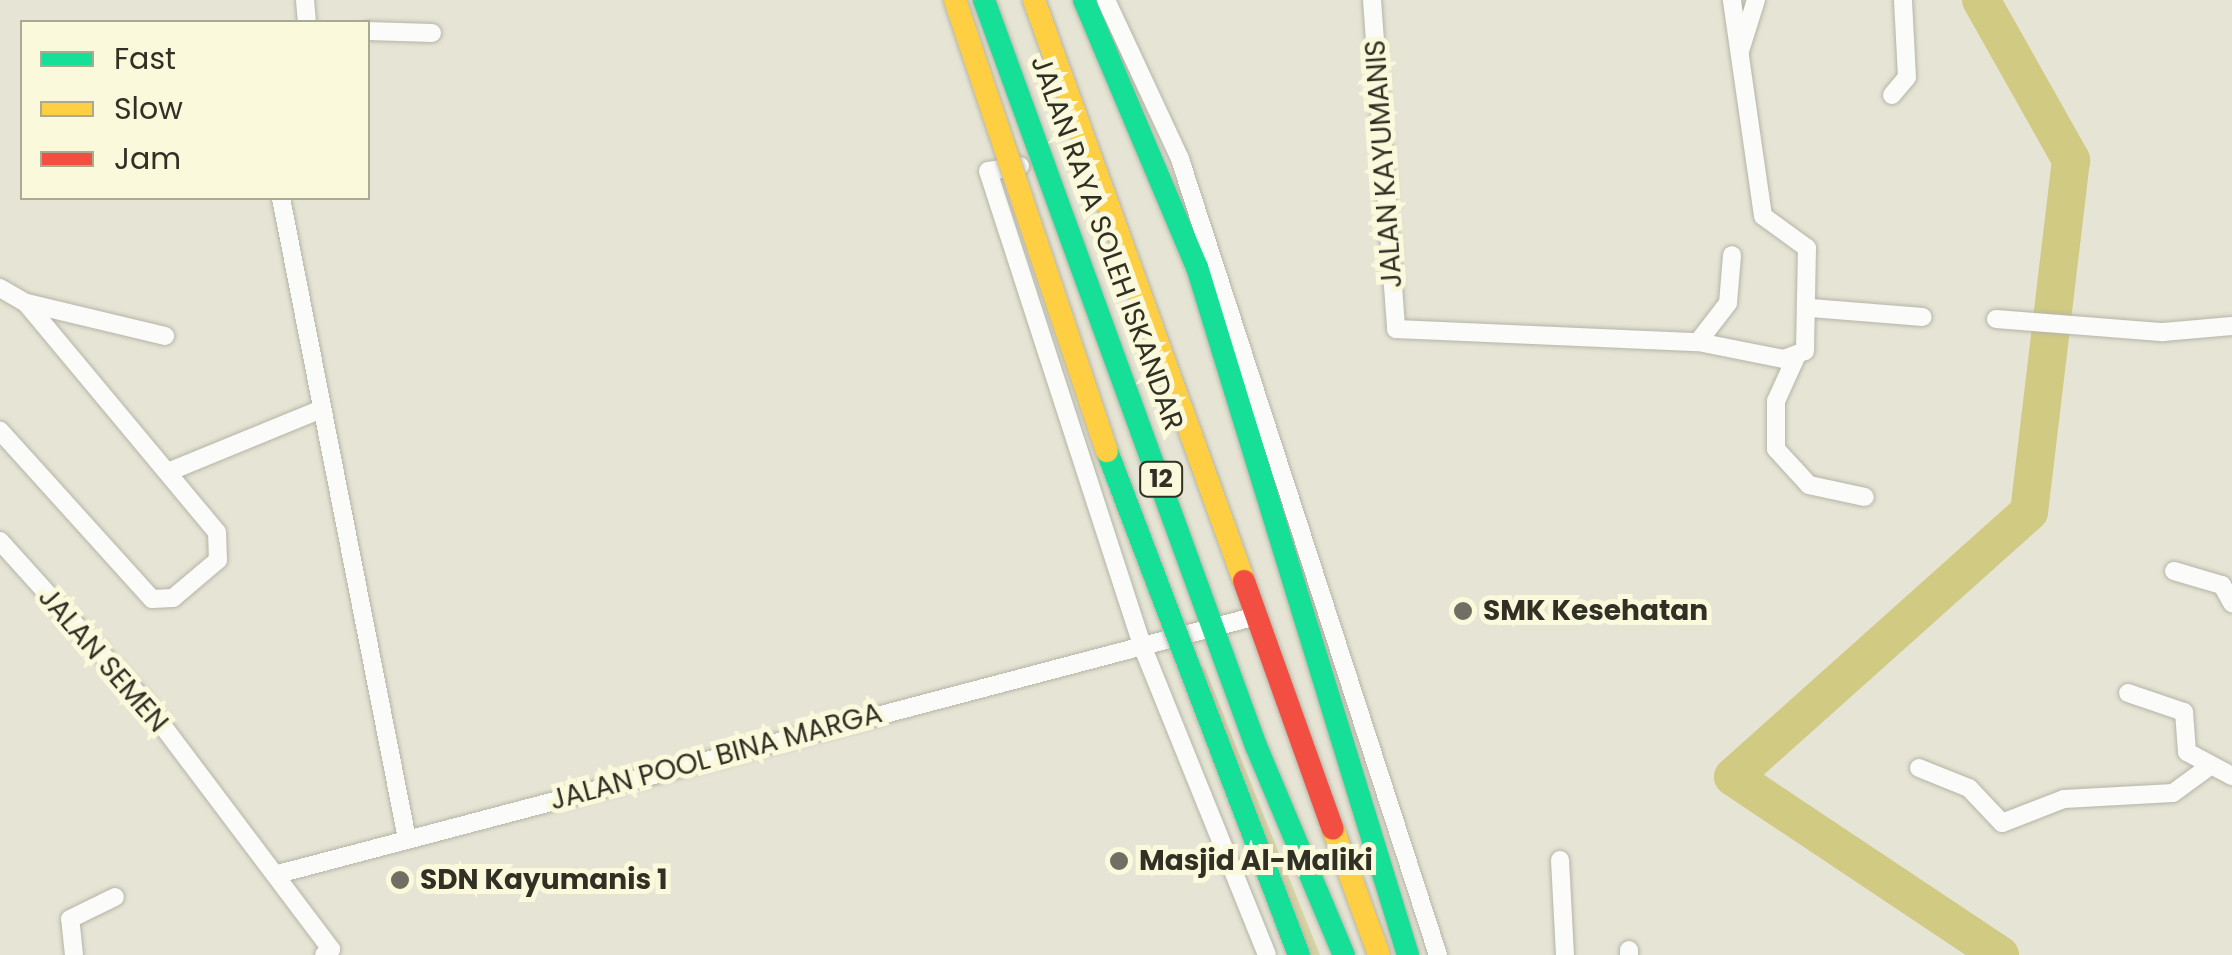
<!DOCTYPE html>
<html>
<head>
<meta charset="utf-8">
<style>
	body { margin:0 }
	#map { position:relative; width:2232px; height:955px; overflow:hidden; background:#e6e5d5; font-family:Poppins,sans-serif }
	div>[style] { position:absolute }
	.green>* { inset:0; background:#d6d2a2 }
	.river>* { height:38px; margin:-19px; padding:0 19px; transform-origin:19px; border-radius:19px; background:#d0ca82 }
	.roads { filter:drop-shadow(0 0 2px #b5b4a7) drop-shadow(0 0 2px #b5b4a7) }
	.street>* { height:18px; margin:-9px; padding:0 9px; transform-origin:9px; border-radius:9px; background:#fbfbf9 }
	.fast>* { height:22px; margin:-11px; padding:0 11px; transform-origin:11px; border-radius:11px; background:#16e098 }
	.slow>* { height:22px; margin:-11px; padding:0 11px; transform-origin:11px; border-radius:11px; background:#ffcf43 }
	.jam>* { height:22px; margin:-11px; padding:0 11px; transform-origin:11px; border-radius:11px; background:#f24e42 }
	.bridges { filter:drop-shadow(0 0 2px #b5b4a7) drop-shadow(0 0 2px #b5b4a7) }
	.fast-bridge>* { height:22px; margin:-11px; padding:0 11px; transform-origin:11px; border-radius:11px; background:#16e098 }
	.slow-bridge>* { height:22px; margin:-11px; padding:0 11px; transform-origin:11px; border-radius:11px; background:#ffcf43 }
	.dots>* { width:28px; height:28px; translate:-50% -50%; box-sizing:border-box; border:5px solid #faf9db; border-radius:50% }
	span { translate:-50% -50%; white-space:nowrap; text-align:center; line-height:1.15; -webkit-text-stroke:10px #faf9db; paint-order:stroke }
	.shield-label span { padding:2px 8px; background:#faf9db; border:2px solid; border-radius:8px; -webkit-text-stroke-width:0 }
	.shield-label { font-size:25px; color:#313025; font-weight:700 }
	.street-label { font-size:28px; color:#313025 }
	.poi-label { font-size:28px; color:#313025; font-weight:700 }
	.left { translate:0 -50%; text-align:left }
	.legend { position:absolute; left:20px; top:20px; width:350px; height:180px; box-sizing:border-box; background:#faf9db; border:2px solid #aaa992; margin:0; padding:12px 18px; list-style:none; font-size:30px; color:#313025 }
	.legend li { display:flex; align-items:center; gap:20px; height:50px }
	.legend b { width:50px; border:2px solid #aaa992 }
</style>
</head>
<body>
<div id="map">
	<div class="green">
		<div style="clip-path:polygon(1182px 647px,1205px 669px,1320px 955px,1293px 955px)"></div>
	</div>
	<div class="river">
		<div style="left:1981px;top:0;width:184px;rotate:60.6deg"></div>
		<div style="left:2071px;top:160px;width:354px;rotate:96.8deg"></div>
		<div style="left:2029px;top:512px;width:397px;rotate:138.2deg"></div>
		<div style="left:1733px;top:777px;width:321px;rotate:33.7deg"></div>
	</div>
	<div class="roads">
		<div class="street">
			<div style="left:305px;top:0;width:22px;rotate:85deg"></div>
			<div style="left:1106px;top:0;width:175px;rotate:65deg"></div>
			<div style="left:1180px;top:159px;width:837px;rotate:72.04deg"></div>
			<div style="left:1372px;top:0;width:330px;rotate:85.8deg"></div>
			<div style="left:1396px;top:329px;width:302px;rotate:2.5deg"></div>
			<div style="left:1698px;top:342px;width:88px;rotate:11.2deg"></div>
			<div style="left:1784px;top:359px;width:22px;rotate:-21deg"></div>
			<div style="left:1805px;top:351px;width:103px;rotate:-88.9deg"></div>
			<div style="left:1807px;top:248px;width:54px;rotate:-144deg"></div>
			<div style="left:1763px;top:216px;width:218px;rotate:-98.2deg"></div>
			<div style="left:368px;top:31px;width:64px;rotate:1.8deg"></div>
			<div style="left:1740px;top:51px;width:53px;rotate:-72.6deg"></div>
			<div style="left:1892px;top:95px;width:23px;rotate:-50deg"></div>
			<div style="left:1907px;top:77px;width:77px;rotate:-93deg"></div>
			<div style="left:1020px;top:166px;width:32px;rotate:171deg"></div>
			<div style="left:988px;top:171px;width:496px;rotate:72deg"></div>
			<div style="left:1141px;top:643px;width:336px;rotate:68deg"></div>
			<div style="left:281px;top:198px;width:653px;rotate:78.88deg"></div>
			<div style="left:0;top:288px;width:30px;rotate:30deg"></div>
			<div style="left:26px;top:303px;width:298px;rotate:50.2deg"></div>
			<div style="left:217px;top:532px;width:28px;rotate:88deg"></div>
			<div style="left:218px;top:560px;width:59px;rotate:139.8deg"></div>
			<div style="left:173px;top:598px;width:21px;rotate:177deg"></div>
			<div style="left:152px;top:599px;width:227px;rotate:-132.1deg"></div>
			<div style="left:27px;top:303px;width:142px;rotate:13.4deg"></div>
			<div style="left:1811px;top:308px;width:112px;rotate:4.6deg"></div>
			<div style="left:1996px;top:319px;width:168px;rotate:4.5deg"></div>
			<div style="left:2163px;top:332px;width:69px;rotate:-5deg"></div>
			<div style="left:1698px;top:342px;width:49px;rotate:-52.4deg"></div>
			<div style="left:1728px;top:303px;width:48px;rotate:-85.2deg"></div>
			<div style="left:1796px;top:357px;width:48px;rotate:114.4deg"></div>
			<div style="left:1776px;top:401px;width:48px;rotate:90deg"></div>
			<div style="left:1776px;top:449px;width:49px;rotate:47.5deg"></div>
			<div style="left:1809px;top:485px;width:57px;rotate:12.1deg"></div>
			<div style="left:168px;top:472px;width:163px;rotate:-22.3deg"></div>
			<div style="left:0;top:541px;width:215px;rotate:48deg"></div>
			<div style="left:144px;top:701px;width:311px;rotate:53deg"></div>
			<div style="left:331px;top:949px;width:9px;rotate:139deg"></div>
			<div style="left:2174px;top:571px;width:50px;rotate:16.3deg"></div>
			<div style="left:2222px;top:585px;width:21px;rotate:61deg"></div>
			<div style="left:2128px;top:693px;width:59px;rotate:18.7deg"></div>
			<div style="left:2184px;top:712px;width:40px;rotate:85.7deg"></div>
			<div style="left:2187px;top:752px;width:51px;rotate:28.1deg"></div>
			<div style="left:1919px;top:768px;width:54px;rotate:21.8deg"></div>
			<div style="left:1969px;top:788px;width:48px;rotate:46.7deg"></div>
			<div style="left:2002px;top:823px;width:66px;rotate:-21.2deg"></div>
			<div style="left:2064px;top:799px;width:109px;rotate:-3.2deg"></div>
			<div style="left:2173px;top:793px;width:42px;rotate:-36.3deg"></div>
			<div style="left:1560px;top:860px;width:95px;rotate:87deg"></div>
			<div style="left:278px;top:874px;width:1008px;rotate:-14.77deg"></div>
			<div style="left:74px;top:955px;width:36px;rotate:-96deg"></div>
			<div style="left:70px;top:919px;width:50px;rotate:-26.1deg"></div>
			<div style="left:1629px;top:955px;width:5px;rotate:-90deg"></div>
		</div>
		<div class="fast">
			<div style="left:984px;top:0;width:794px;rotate:69.97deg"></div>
			<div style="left:1256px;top:746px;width:227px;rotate:67.2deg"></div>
			<div style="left:1084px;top:0;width:290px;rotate:67.1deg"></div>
			<div style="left:1197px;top:267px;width:720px;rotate:72.95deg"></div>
		</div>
		<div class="slow">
			<div style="left:1034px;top:0;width:618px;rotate:70.13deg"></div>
			<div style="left:1333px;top:829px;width:134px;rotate:69.9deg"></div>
		</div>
		<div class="jam">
			<div style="left:1244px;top:581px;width:263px;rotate:70.3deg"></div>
		</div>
	</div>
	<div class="bridges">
		<div class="fast-bridge">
			<div style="left:1107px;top:451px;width:539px;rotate:69.15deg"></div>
		</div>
		<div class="slow-bridge">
			<div style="left:955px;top:0;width:476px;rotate:71.4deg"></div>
		</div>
	</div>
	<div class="dots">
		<div style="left:1463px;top:611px;background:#706f63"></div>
		<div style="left:1119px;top:861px;background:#706f63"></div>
		<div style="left:400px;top:880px;background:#706f63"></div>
	</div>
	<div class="shield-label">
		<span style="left:1161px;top:479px">12</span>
	</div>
	<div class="street-label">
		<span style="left:1384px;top:164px;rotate:-94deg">JALAN KAYUMANIS</span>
		<span style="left:1107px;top:243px;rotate:70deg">JALAN RAYA SOLEH ISKANDAR</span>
		<span style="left:103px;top:660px;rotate:49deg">JALAN SEMEN</span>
		<span style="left:716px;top:757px;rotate:-15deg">JALAN POOL BINA MARGA</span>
	</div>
	<div class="poi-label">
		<span class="left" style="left:1483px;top:611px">SMK Kesehatan</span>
		<span class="left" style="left:1139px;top:861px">Masjid Al-Maliki</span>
		<span class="left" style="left:420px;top:880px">SDN Kayumanis 1</span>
	</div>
	<ul class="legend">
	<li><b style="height:12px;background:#16e098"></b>Fast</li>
	<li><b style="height:12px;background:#ffcf43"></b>Slow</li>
	<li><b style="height:12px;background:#f24e42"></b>Jam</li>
	</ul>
</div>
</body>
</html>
